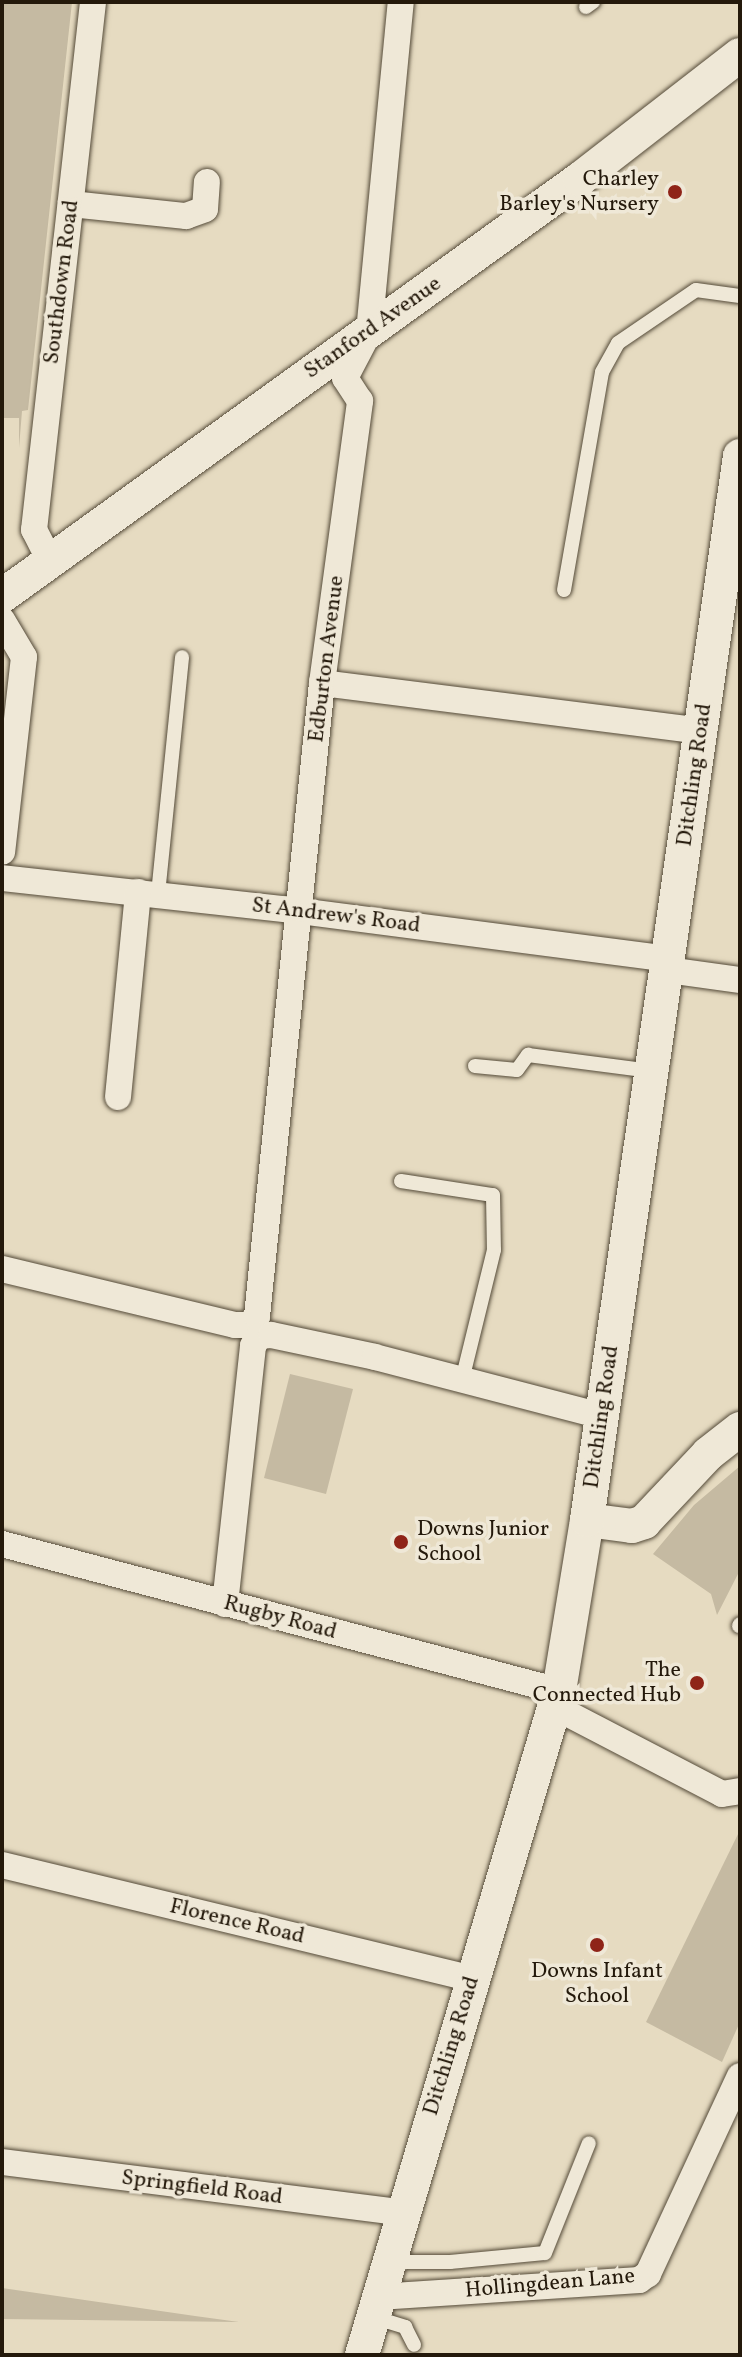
<!DOCTYPE html>
<html>
<head>
<meta charset="utf-8">
<style>
	body { margin:0 }
	#map { position:relative; width:742px; height:2357px; overflow:hidden; background:#e6dbc1; font-family:Vollkorn,serif }
	div>[style] { position:absolute }
	.green>* { inset:0; background:#c5baa2 }
	.roads { filter:drop-shadow(0 0 2px #544a38) drop-shadow(0 0 2px #544a38) }
	.service>* { height:14px; margin:-7px; padding:0 7px; transform-origin:7px; border-radius:7px; background:#efe8d7 }
	.minor>* { height:26px; margin:-13px; padding:0 13px; transform-origin:13px; border-radius:13px; background:#efe8d7 }
	.tertiary>* { height:34px; margin:-17px; padding:0 17px; transform-origin:17px; border-radius:17px; background:#efe8d7 }
	.dots>* { width:22px; height:22px; translate:-50% -50%; box-sizing:border-box; border:4px solid #efe8d7; border-radius:50% }
	span { translate:-50% -50%; white-space:nowrap; text-align:center; line-height:1.15; -webkit-text-stroke:7px #efe8d7; paint-order:stroke }
	.poi-label { font-size:22px; color:#24190b }
	.right { translate:-100% -50%; text-align:right }
	.left { translate:0 -50%; text-align:left }
	.street-label { font-size:22px; color:#24190b }
	.frame { position:absolute; inset:0; border:4px solid #24190b; pointer-events:none }
</style>
</head>
<body>
<div id="map">
	<div class="green">
		<div style="clip-path:polygon(2px 2px,72px 2px,28px 410px,22px 411px,19px 448px,19px 418px,2px 418px)"></div>
		<div style="clip-path:polygon(290px 1374px,353px 1389px,326px 1494px,264px 1478px)"></div>
		<div style="clip-path:polygon(740px 1466px,740px 1570px,717px 1615px,711px 1594px,653px 1554px,694px 1505px)"></div>
		<div style="clip-path:polygon(740px 1830px,740px 2022px,722px 2062px,646px 2022px)"></div>
		<div style="clip-path:polygon(2px 2288px,195px 2316px,239px 2322px,2px 2319px)"></div>
	</div>
	<div class="roads">
		<div class="service">
			<div style="left:586px;top:7px;width:9px;rotate:-36deg"></div>
			<div style="left:564px;top:590px;width:221px;rotate:-80.1deg"></div>
			<div style="left:602px;top:372px;width:33px;rotate:-61deg"></div>
			<div style="left:618px;top:343px;width:94px;rotate:-34.2deg"></div>
			<div style="left:696px;top:290px;width:44px;rotate:7.8deg"></div>
			<div style="left:158px;top:894px;width:238px;rotate:-84.2deg"></div>
			<div style="left:475px;top:1066px;width:42px;rotate:5.4deg"></div>
			<div style="left:517px;top:1070px;width:19px;rotate:-54deg"></div>
			<div style="left:528px;top:1055px;width:124px;rotate:7.4deg"></div>
			<div style="left:401px;top:1181px;width:93px;rotate:8.7deg"></div>
			<div style="left:493px;top:1195px;width:55px;rotate:89deg"></div>
			<div style="left:494px;top:1250px;width:134px;rotate:103.8deg"></div>
			<div style="left:739px;top:1626px;width:2px;rotate:-63deg"></div>
			<div style="left:390px;top:2258px;width:16px;rotate:15deg"></div>
			<div style="left:405px;top:2262px;width:45px"></div>
			<div style="left:450px;top:2262px;width:95px;rotate:-5.4deg"></div>
			<div style="left:545px;top:2253px;width:118px;rotate:-68.2deg"></div>
			<div style="left:373px;top:2317px;width:34px;rotate:17deg"></div>
			<div style="left:405px;top:2327px;width:20px;rotate:63deg"></div>
		</div>
		<div class="minor">
			<div style="left:71px;top:204px;width:116px;rotate:6deg"></div>
			<div style="left:186px;top:216px;width:20px;rotate:-20deg"></div>
			<div style="left:205px;top:209px;width:27px;rotate:-86deg"></div>
			<div style="left:49px;top:559px;width:33px;rotate:-117deg"></div>
			<div style="left:34px;top:530px;width:531px;rotate:-83.62deg"></div>
			<div style="left:2px;top:620px;width:43px;rotate:59.3deg"></div>
			<div style="left:24px;top:657px;width:196px;rotate:96.4deg"></div>
			<div style="left:322px;top:683px;width:382px;rotate:7.2deg"></div>
			<div style="left:2px;top:878px;width:300px;rotate:6.3deg"></div>
			<div style="left:300px;top:911px;width:372px;rotate:7.4deg"></div>
			<div style="left:667px;top:970px;width:74px;rotate:7.8deg"></div>
			<div style="left:118px;top:1097px;width:206px;rotate:-84.4deg"></div>
			<div style="left:2px;top:1269px;width:240px;rotate:13.5deg"></div>
			<div style="left:235px;top:1325px;width:14px"></div>
			<div style="left:249px;top:1325px;width:12px;rotate:-48deg"></div>
			<div style="left:257px;top:1316px;width:636px;rotate:-84.14deg"></div>
			<div style="left:322px;top:683px;width:285px;rotate:-82.3deg"></div>
			<div style="left:360px;top:401px;width:27px;rotate:-123deg"></div>
			<div style="left:345px;top:378px;width:52px;rotate:-62.4deg"></div>
			<div style="left:369px;top:332px;width:332px;rotate:-84.5deg"></div>
			<div style="left:2px;top:1544px;width:576px;rotate:14.78deg"></div>
			<div style="left:225px;top:1604px;width:260px;rotate:-83.8deg"></div>
			<div style="left:253px;top:1346px;width:12px;rotate:-59deg"></div>
			<div style="left:259px;top:1336px;width:12px;rotate:-5deg"></div>
			<div style="left:271px;top:1335px;width:106px;rotate:11.9deg"></div>
			<div style="left:375px;top:1357px;width:235px;rotate:14.6deg"></div>
			<div style="left:555px;top:1707px;width:188px;rotate:27.5deg"></div>
			<div style="left:722px;top:1794px;width:18px;rotate:-9deg"></div>
			<div style="left:2px;top:1865px;width:484px;rotate:13.6deg"></div>
			<div style="left:2px;top:2162px;width:404px;rotate:7.2deg"></div>
			<div style="left:378px;top:2297px;width:262px;rotate:-3.7deg"></div>
			<div style="left:639px;top:2280px;width:11px;rotate:-34deg"></div>
			<div style="left:648px;top:2274px;width:218px;rotate:-65.1deg"></div>
		</div>
		<div class="tertiary">
			<div style="left:2px;top:596px;width:713px;rotate:-35.81deg"></div>
			<div style="left:580px;top:179px;width:202px;rotate:-37.8deg"></div>
			<div style="left:587px;top:1520px;width:45px;rotate:7.6deg"></div>
			<div style="left:632px;top:1526px;width:13px;rotate:-18deg"></div>
			<div style="left:644px;top:1522px;width:93px;rotate:-46.7deg"></div>
			<div style="left:708px;top:1454px;width:41px;rotate:-38deg"></div>
			<div style="left:362px;top:2355px;width:693px;rotate:-73.48deg"></div>
			<div style="left:559px;top:1691px;width:173px;rotate:-80.7deg"></div>
			<div style="left:587px;top:1520px;width:1075px;rotate:-81.82deg"></div>
		</div>
	</div>
	<div class="dots">
		<div style="left:675px;top:192px;background:#8f2418"></div>
		<div style="left:401px;top:1542px;background:#8f2418"></div>
		<div style="left:697px;top:1683px;background:#8f2418"></div>
		<div style="left:597px;top:1945px;background:#8f2418"></div>
	</div>
	<div class="poi-label">
		<span class="right" style="left:659px;top:192px">Charley<br>Barley's Nursery</span>
		<span class="left" style="left:417px;top:1542px">Downs Junior<br>School</span>
		<span class="right" style="left:681px;top:1683px">The<br>Connected Hub</span>
		<span style="left:597px;top:1984px">Downs Infant<br>School</span>
	</div>
	<div class="street-label">
		<span style="left:62px;top:282px;rotate:-83deg">Southdown Road</span>
		<span style="left:373px;top:328px;rotate:-35deg">Stanford Avenue</span>
		<span style="left:327px;top:659px;rotate:-83deg">Edburton Avenue</span>
		<span style="left:695px;top:775px;rotate:-82deg">Ditchling Road</span>
		<span style="left:336px;top:916px;rotate:7deg">St Andrew's Road</span>
		<span style="left:602px;top:1417px;rotate:-82deg">Ditchling Road</span>
		<span style="left:280px;top:1618px;rotate:15deg">Rugby Road</span>
		<span style="left:237px;top:1922px;rotate:13deg">Florence Road</span>
		<span style="left:452px;top:2046px;rotate:-73deg">Ditchling Road</span>
		<span style="left:202px;top:2188px;rotate:7deg">Springfield Road</span>
		<span style="left:550px;top:2284px;rotate:-5deg">Hollingdean Lane</span>
	</div>
	<div class="frame"></div>
</div>
</body>
</html>
